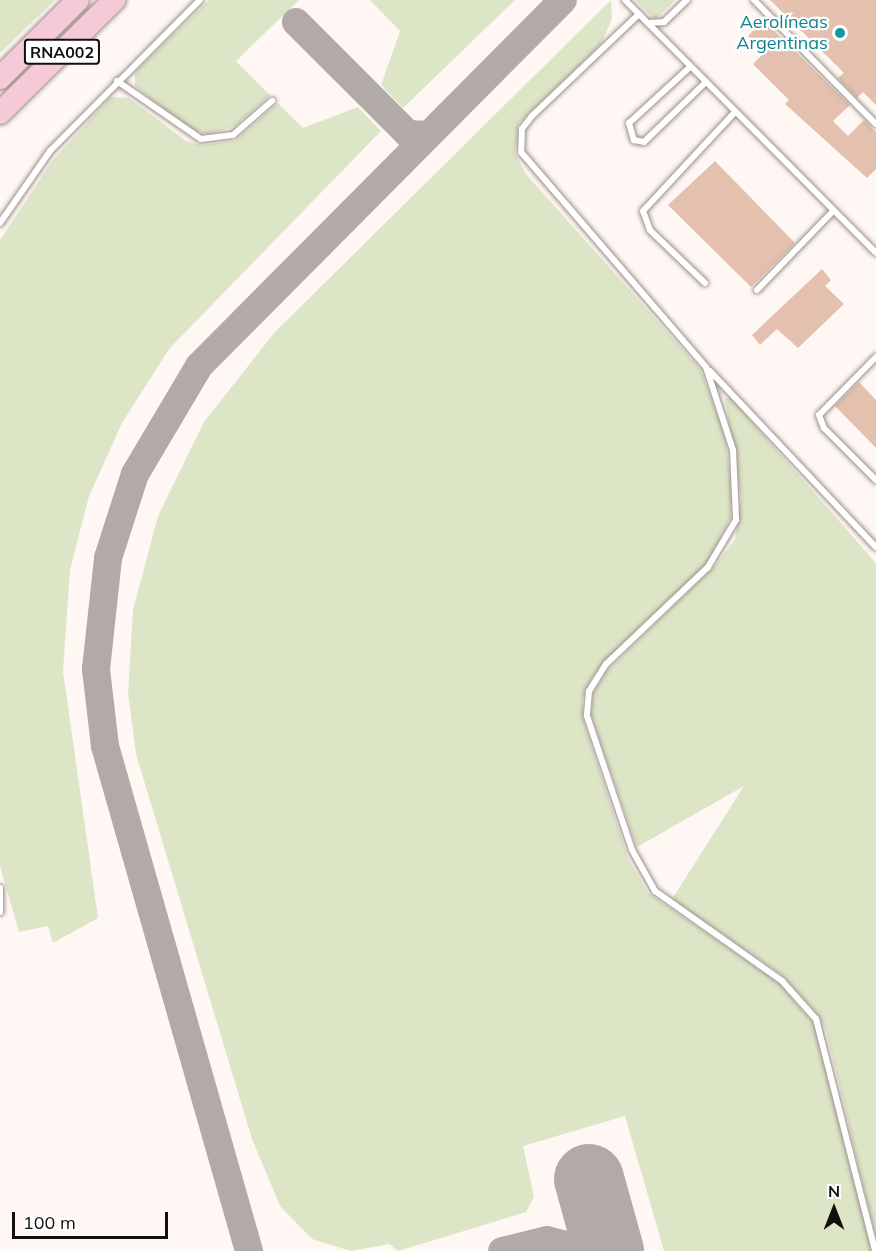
<!DOCTYPE html>
<html>
<head>
<meta charset="utf-8">
<style>
	body { margin:0 }
	#map { position:relative; width:876px; height:1251px; overflow:hidden; background:#fff7f3; font-family:Mulish,sans-serif }
	div>[style] { position:absolute }
	.green>* { inset:0; background:#dde5c7 }
	.taxiway>* { height:28px; margin:-14px; padding:0 14px; transform-origin:14px; border-radius:14px; background:#b1aaa7 }
	.runway>* { height:70px; margin:-35px; padding:0 35px; transform-origin:35px; border-radius:35px; background:#b1aaa7 }
	.building>* { inset:0; background:#e4c1ae }
	.roads { filter:drop-shadow(0 0 2px #9b908a) drop-shadow(0 0 2px #9b908a) }
	.lane>* { height:6px; margin:-3px; padding:0 3px; transform-origin:3px; border-radius:3px; background:#fff }
	.highway>* { height:22px; margin:-11px; padding:0 11px; transform-origin:11px; border-radius:11px; background:#f6c9d6 }
	.dots>* { width:16px; height:16px; translate:-50% -50%; box-sizing:border-box; border:3px solid #fff; border-radius:50% }
	span { translate:-50% -50%; white-space:nowrap; text-align:center; line-height:1.15; -webkit-text-stroke:4.5px #fff; paint-order:stroke }
	.shield-label span { padding:2px 4px; background:#fff; border:2px solid; border-radius:4px; -webkit-text-stroke-width:0 }
	.shield-label { font-size:16px; color:#120e0c; font-weight:700 }
	.culture-label { font-size:18px; color:#0d838f }
	.right { translate:-100% -50%; text-align:right }
	.north { position:absolute; left:804px; top:1179px; width:60px; height:60px; -webkit-text-stroke:4px #fff; paint-order:stroke; rotate:0deg; font-size:16px; font-weight:700; line-height:24px; text-align:center; color:#120e0c }
	.north::after { content:''; display:block; margin:auto; width:21px; height:27px; background:#120e0c; clip-path:polygon(50% 0,100% 100%,50% 72%,0 100%) }
	.scale { position:absolute; left:12px; top:1212px; width:156px; height:27px; box-sizing:border-box; border:3px solid #120e0c; border-top:0; padding-left:8px; font-size:18px; line-height:21px; white-space:nowrap; color:#120e0c; -webkit-text-stroke:4px #fff; paint-order:stroke }
</style>
</head>
<body>
<div id="map">
	<div class="green">
		<div style="clip-path:polygon(0 0,55px 0,0 53px)"></div>
		<div style="clip-path:polygon(209px 0,299px 0,236px 61px,270px 95px,235px 126px,208px 134px,192px 130px,142px 92px,135px 86px,135px 72px)"></div>
		<div style="clip-path:polygon(370px 0,515px 0,403px 108px,381px 85px,400px 31px)"></div>
		<div style="clip-path:polygon(611px 0,612px 19px,601px 44px,519px 123px,515px 153px,525px 173px,701px 370px,725px 436px,732px 493px,731px 517px,707px 564px,592px 677px,582px 700px,584px 723px,628px 858px,648px 893px,779px 983px,814px 1024px,876px 1251px,664px 1251px,625px 1116px,523px 1146px,534px 1197px,526px 1212px,398px 1251px,389px 1244px,351px 1251px,312px 1239px,280px 1206px,252px 1139px,136px 754px,128px 693px,133px 610px,158px 516px,204px 422px,274px 333px)"></div>
		<div style="clip-path:polygon(635px 0,675px 0,655px 20px)"></div>
		<div style="clip-path:polygon(111px 97px,129px 98px,186px 141px,201px 145px,235px 141px,278px 103px,303px 128px,358px 107px,381px 131px,169px 349px,122px 423px,89px 496px,70px 570px,63px 671px,98px 918px,53px 943px,48px 926px,19px 932px,0 866px,0 240px,53px 160px)"></div>
		<div style="clip-path:polygon(730px 397px,876px 563px,876px 1238px,826px 1030px,817px 1013px,782px 975px,672px 899px,744px 786px,637px 847px,591px 715px,593px 694px,605px 673px,714px 567px,735px 540px,741px 498px,725px 399px)"></div>
	</div>
	<div class="taxiway">
		<div style="left:296px;top:22px;width:158px;rotate:45deg"></div>
		<div style="left:408px;top:134px;width:20px;rotate:3deg"></div>
		<div style="left:249px;top:1251px;width:525px;rotate:-105.92deg"></div>
		<div style="left:105px;top:746px;width:78px;rotate:-96.7deg"></div>
		<div style="left:96px;top:669px;width:112px;rotate:-83.8deg"></div>
		<div style="left:108px;top:558px;width:88px;rotate:-72.2deg"></div>
		<div style="left:135px;top:474px;width:126px;rotate:-59.3deg"></div>
		<div style="left:199px;top:366px;width:516px;rotate:-45.16deg"></div>
		<div style="left:502px;top:1251px;width:46px;rotate:-13.7deg"></div>
		<div style="left:547px;top:1240px;width:42px;rotate:15deg"></div>
	</div>
	<div class="runway">
		<div style="left:589px;top:1179px;width:75px;rotate:74.5deg"></div>
	</div>
	<div class="building">
		<div style="clip-path:polygon(770px 0,876px 0,876px 105px,863px 92px,857px 98px,838px 78px,844px 73px)"></div>
		<div style="clip-path:polygon(763px 20px,850px 105px,833px 121px,848px 136px,864px 120px,876px 132px,876px 169px,867px 178px,785px 104px,789px 100px,753px 64px,765px 52px,748px 36px)"></div>
		<div style="clip-path:polygon(715px 161px,795px 243px,751px 287px,668px 205px)"></div>
		<div style="clip-path:polygon(822px 269px,831px 280px,825px 286px,844px 304px,798px 348px,777px 329px,760px 345px,752px 335px)"></div>
		<div style="clip-path:polygon(859px 382px,876px 400px,876px 448px,835px 406px)"></div>
	</div>
	<div class="roads">
		<div class="lane">
			<div style="left:625px;top:0;width:356px;rotate:45.2deg"></div>
			<div style="left:754px;top:0;width:174px;rotate:45.5deg"></div>
			<div style="left:639px;top:14px;width:148px;rotate:136.4deg"></div>
			<div style="left:532px;top:116px;width:16px;rotate:128deg"></div>
			<div style="left:522px;top:129px;width:23px;rotate:92deg"></div>
			<div style="left:521px;top:152px;width:284px;rotate:49.3deg"></div>
			<div style="left:706px;top:367px;width:87px;rotate:72deg"></div>
			<div style="left:733px;top:450px;width:70px;rotate:87.5deg"></div>
			<div style="left:736px;top:520px;width:55px;rotate:120.8deg"></div>
			<div style="left:708px;top:567px;width:141px;rotate:136.4deg"></div>
			<div style="left:606px;top:664px;width:32px;rotate:122deg"></div>
			<div style="left:589px;top:691px;width:25px;rotate:95deg"></div>
			<div style="left:587px;top:716px;width:141px;rotate:71.4deg"></div>
			<div style="left:632px;top:850px;width:47px;rotate:60.7deg"></div>
			<div style="left:655px;top:891px;width:156px;rotate:35.3deg"></div>
			<div style="left:782px;top:981px;width:51px;rotate:48.2deg"></div>
			<div style="left:816px;top:1019px;width:239px;rotate:75.7deg"></div>
			<div style="left:648px;top:23px;width:16px;rotate:-4deg"></div>
			<div style="left:664px;top:22px;width:32px;rotate:-44deg"></div>
			<div style="left:690px;top:67px;width:83px;rotate:137.4deg"></div>
			<div style="left:629px;top:123px;width:18px;rotate:74deg"></div>
			<div style="left:634px;top:140px;width:10px;rotate:11deg"></div>
			<div style="left:644px;top:142px;width:86px;rotate:-44.1deg"></div>
			<div style="left:117px;top:81px;width:102px;rotate:34.6deg"></div>
			<div style="left:201px;top:139px;width:32px;rotate:-7deg"></div>
			<div style="left:233px;top:135px;width:52px;rotate:-41.1deg"></div>
			<div style="left:0;top:223px;width:88px;rotate:-55.2deg"></div>
			<div style="left:50px;top:151px;width:213px;rotate:-45.2deg"></div>
			<div style="left:705px;top:283px;width:76px;rotate:-136.1deg"></div>
			<div style="left:650px;top:230px;width:20px;rotate:-110deg"></div>
			<div style="left:643px;top:211px;width:135px;rotate:-47.1deg"></div>
			<div style="left:757px;top:290px;width:110px;rotate:-46.1deg"></div>
			<div style="left:876px;top:357px;width:81px;rotate:134.5deg"></div>
			<div style="left:819px;top:415px;width:14px;rotate:69deg"></div>
			<div style="left:824px;top:428px;width:74px;rotate:45deg"></div>
			<div style="left:710px;top:371px;width:242px;rotate:46.7deg"></div>
			<div style="left:0;top:888px;width:24px;rotate:90deg"></div>
		</div>
		<div class="highway">
			<div style="left:0;top:78px;width:110px;rotate:-45deg"></div>
			<div style="left:0;top:113px;width:161px;rotate:-44.7deg"></div>
		</div>
	</div>
	<div class="dots">
		<div style="left:840px;top:33px;background:#0f9aa8"></div>
	</div>
	<div class="shield-label">
		<span style="left:62px;top:52px">RNA002</span>
	</div>
	<div class="culture-label">
		<span class="right" style="left:828px;top:33px">Aerolíneas<br>Argentinas</span>
	</div>
	<div class="north">N</div>
	<div class="scale">100 m</div>
</div>
</body>
</html>
